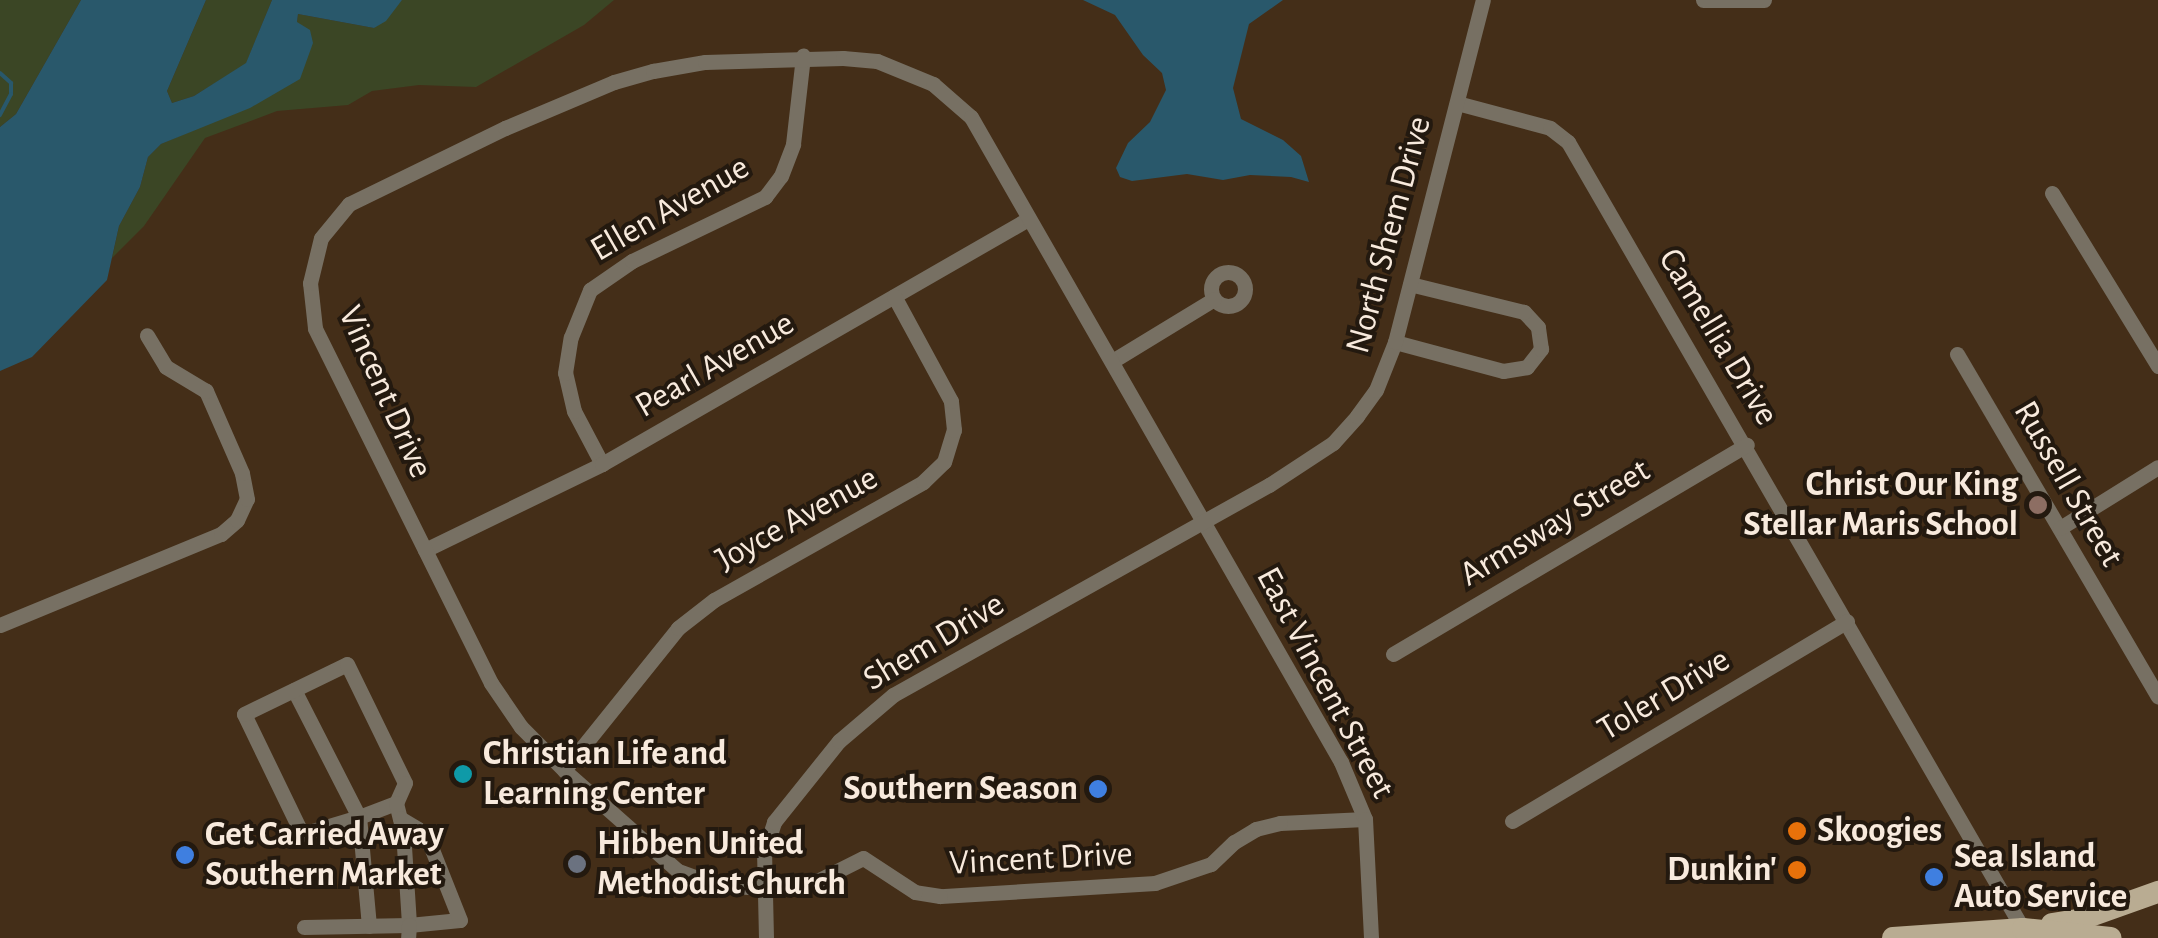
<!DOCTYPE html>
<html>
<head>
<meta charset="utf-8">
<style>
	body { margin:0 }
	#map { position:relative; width:2158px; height:938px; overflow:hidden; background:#442e18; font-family:"Alegreya Sans",sans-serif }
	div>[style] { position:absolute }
	.green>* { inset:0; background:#3b4625 }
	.water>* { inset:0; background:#29586b }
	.stream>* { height:4px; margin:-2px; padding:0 2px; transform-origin:2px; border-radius:2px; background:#29586b }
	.minor>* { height:15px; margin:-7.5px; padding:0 7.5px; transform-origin:7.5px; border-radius:7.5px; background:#777063 }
	.minor>.ring { margin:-7.5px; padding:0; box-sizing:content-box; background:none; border:15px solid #777063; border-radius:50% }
	.primary>* { height:22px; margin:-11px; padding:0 11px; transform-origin:11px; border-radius:11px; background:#b9ac92 }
	.dots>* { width:28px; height:28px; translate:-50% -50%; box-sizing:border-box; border:5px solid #23190f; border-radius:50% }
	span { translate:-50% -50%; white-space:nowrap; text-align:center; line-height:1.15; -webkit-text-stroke:8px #23190f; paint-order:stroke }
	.street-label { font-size:35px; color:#f8eadd }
	.poi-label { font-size:35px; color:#f8eadd; font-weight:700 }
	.right { translate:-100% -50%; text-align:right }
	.left { translate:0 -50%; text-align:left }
</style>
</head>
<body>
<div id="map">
	<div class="green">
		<div style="clip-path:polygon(0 0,81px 0,16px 114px,0 127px)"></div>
		<div style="clip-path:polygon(206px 0,272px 0,246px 64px,194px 96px,172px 103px,167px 91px)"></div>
		<div style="clip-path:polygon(402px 0,614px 0,584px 25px,476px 87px,419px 85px,372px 91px,348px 105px,277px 111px,205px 138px,144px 226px,112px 258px,119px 226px,140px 187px,148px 157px,161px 144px,203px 126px,297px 22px,298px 14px,374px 28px)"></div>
	</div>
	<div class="water">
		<div style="clip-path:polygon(81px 0,206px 0,167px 91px,172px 103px,194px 96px,246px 63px,272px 0,402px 0,386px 21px,374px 28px,298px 14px,297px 22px,310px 30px,313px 43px,300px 79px,250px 108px,161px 144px,148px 157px,140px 187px,119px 226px,107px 280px,32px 357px,0 371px,0 127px,16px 114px)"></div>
		<div style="clip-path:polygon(1083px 0,1283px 0,1249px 24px,1233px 88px,1241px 119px,1283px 140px,1301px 156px,1309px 182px,1291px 177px,1250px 175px,1223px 180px,1187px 174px,1132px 181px,1120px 177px,1116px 168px,1128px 143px,1150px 122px,1166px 90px,1162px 73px,1143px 55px,1115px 15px)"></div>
	</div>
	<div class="stream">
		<div style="left:0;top:73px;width:15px;rotate:42deg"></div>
		<div style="left:11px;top:83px;width:11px;rotate:90deg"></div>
		<div style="left:11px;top:94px;width:24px;rotate:118deg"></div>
	</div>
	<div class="minor">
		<div style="left:1703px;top:0;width:61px"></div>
		<div style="left:1457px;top:103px;width:96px;rotate:15deg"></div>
		<div style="left:1550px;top:128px;width:23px;rotate:38deg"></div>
		<div style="left:1568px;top:142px;width:909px;rotate:59.97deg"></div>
		<div style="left:2052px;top:193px;width:203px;rotate:58.5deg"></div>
		<div class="ring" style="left:1211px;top:272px;width:19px;height:19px"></div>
		<div style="left:1395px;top:342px;width:112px;rotate:15deg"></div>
		<div style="left:1503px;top:371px;width:24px;rotate:-9deg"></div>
		<div style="left:1527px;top:367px;width:23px;rotate:-52deg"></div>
		<div style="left:1541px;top:349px;width:22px;rotate:-98deg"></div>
		<div style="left:1538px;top:327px;width:21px;rotate:-133deg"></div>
		<div style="left:1524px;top:312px;width:117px;rotate:-166.2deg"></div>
		<div style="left:1957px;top:354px;width:397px;rotate:59.6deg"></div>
		<div style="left:1114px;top:360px;width:117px;rotate:-31.4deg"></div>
		<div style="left:602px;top:464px;width:60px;rotate:-117.8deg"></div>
		<div style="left:574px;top:411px;width:39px;rotate:-103deg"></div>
		<div style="left:565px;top:373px;width:36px;rotate:-81deg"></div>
		<div style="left:571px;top:337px;width:51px;rotate:-68deg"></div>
		<div style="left:590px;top:290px;width:51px;rotate:-34.6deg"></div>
		<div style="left:632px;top:261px;width:148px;rotate:-25.7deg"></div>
		<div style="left:765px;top:197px;width:26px;rotate:-53deg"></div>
		<div style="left:781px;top:176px;width:34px;rotate:-69deg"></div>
		<div style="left:793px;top:144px;width:89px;rotate:-83.5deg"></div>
		<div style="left:2060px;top:528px;width:115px;rotate:-31.9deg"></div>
		<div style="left:425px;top:550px;width:197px;rotate:-25.9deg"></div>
		<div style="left:602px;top:464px;width:491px;rotate:-29.9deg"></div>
		<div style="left:0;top:625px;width:239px;rotate:-22.4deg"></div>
		<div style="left:221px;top:534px;width:21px;rotate:-41deg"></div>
		<div style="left:237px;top:520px;width:23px;rotate:-65deg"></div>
		<div style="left:247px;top:499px;width:26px;rotate:-101deg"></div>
		<div style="left:242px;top:473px;width:90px;rotate:-113.7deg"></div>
		<div style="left:206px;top:391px;width:47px;rotate:-149deg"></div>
		<div style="left:166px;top:367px;width:37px;rotate:-121deg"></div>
		<div style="left:1393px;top:654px;width:411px;rotate:-30.6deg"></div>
		<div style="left:294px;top:690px;width:143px;rotate:62.9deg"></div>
		<div style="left:359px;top:817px;width:40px;rotate:-21deg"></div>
		<div style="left:564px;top:770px;width:182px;rotate:-51.2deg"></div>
		<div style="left:678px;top:628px;width:46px;rotate:-37.9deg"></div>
		<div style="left:714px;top:600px;width:240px;rotate:-29.4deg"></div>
		<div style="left:923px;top:482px;width:29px;rotate:-44deg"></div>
		<div style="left:944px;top:462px;width:34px;rotate:-73deg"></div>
		<div style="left:954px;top:430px;width:29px;rotate:-96deg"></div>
		<div style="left:951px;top:401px;width:119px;rotate:-118.5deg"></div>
		<div style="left:1365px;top:819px;width:85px;rotate:177.3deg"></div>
		<div style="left:1280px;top:823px;width:25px;rotate:166deg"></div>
		<div style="left:1256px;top:829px;width:26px;rotate:149deg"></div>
		<div style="left:1234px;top:842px;width:32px;rotate:136deg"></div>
		<div style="left:1211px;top:864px;width:59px;rotate:161.3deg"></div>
		<div style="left:1155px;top:883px;width:215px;rotate:176.5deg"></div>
		<div style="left:940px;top:896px;width:25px;rotate:-171deg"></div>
		<div style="left:915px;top:892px;width:62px;rotate:-146.8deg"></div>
		<div style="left:863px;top:858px;width:49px;rotate:153.4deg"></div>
		<div style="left:819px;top:880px;width:56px;rotate:171.7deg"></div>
		<div style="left:764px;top:888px;width:47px;rotate:-176.3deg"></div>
		<div style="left:717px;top:885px;width:41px;rotate:-160.3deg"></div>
		<div style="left:678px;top:871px;width:152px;rotate:-138.5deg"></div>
		<div style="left:564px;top:770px;width:61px;rotate:-135deg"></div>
		<div style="left:521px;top:727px;width:53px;rotate:-124.3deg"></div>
		<div style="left:491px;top:683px;width:396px;rotate:-116.4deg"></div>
		<div style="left:315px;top:328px;width:45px;rotate:-96.3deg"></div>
		<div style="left:310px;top:283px;width:46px;rotate:-76.3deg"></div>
		<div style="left:321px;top:238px;width:44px;rotate:-50.5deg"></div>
		<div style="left:349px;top:204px;width:174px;rotate:-26deg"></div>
		<div style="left:505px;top:128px;width:118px;rotate:-22.9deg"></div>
		<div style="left:614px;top:82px;width:41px;rotate:-15.8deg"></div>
		<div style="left:653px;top:71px;width:53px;rotate:-9.8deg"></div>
		<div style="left:705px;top:62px;width:138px;rotate:-1.7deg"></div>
		<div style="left:843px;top:58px;width:34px;rotate:5deg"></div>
		<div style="left:877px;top:61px;width:61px;rotate:22.3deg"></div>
		<div style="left:933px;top:84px;width:50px;rotate:41deg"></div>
		<div style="left:971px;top:117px;width:744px;rotate:60.16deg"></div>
		<div style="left:1341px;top:762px;width:62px;rotate:67.2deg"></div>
		<div style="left:1365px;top:819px;width:119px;rotate:87.1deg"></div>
		<div style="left:1512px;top:821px;width:390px;rotate:-30.8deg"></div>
		<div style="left:369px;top:926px;width:109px;rotate:-95.2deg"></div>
		<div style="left:359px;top:817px;width:59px;rotate:163.4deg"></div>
		<div style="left:302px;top:834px;width:133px;rotate:-115.8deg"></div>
		<div style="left:244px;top:714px;width:114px;rotate:-25.9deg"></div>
		<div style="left:347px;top:664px;width:132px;rotate:64deg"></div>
		<div style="left:405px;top:783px;width:22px;rotate:114deg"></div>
		<div style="left:396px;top:803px;width:29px;rotate:76deg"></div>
		<div style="left:403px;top:831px;width:94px;rotate:86.3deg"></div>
		<div style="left:409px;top:925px;width:51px;rotate:-5.6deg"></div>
		<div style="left:460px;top:920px;width:79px;rotate:-111.7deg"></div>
		<div style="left:431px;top:847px;width:22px;rotate:-126deg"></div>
		<div style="left:418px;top:829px;width:21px;rotate:-149deg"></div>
		<div style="left:304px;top:927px;width:105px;rotate:-1.1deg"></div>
		<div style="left:409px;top:925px;width:13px;rotate:94deg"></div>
		<div style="left:766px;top:938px;width:85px;rotate:-91.3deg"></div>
		<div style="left:764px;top:853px;width:33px;rotate:-72deg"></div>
		<div style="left:774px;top:822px;width:104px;rotate:-51.3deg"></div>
		<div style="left:839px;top:741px;width:71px;rotate:-40.4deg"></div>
		<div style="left:893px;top:695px;width:431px;rotate:-29.2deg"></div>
		<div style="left:1269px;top:485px;width:77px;rotate:-33.3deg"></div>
		<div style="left:1333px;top:443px;width:36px;rotate:-48deg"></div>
		<div style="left:1357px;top:416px;width:32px;rotate:-54deg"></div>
		<div style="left:1376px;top:390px;width:52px;rotate:-68.4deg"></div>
		<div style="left:1395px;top:342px;width:353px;rotate:-75.6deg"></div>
	</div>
	<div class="primary">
		<div style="left:2052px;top:924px;width:30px;rotate:-9deg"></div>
		<div style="left:2082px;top:919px;width:81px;rotate:-19.6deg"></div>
		<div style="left:1893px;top:938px;width:130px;rotate:-4deg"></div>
		<div style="left:2023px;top:929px;width:88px;rotate:5.8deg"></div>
	</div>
	<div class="dots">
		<div style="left:2038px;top:505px;background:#8d6e63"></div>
		<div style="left:463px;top:774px;background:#0f9aa8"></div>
		<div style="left:1098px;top:789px;background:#3f7fe0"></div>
		<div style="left:1797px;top:831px;background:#e8710a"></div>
		<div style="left:185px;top:855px;background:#3f7fe0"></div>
		<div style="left:577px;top:864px;background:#6b7280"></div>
		<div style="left:1797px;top:870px;background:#e8710a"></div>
		<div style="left:1934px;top:877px;background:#3f7fe0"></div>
	</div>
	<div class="street-label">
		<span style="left:670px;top:209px;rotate:-30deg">Ellen Avenue</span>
		<span style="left:1389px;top:235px;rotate:-75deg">North Shem Drive</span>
		<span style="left:1718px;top:337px;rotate:59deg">Camellia Drive</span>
		<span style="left:715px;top:365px;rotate:-30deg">Pearl Avenue</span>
		<span style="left:385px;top:392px;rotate:66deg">Vincent Drive</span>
		<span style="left:2068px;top:484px;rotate:60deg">Russell Street</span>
		<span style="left:797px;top:519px;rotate:-29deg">Joyce Avenue</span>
		<span style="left:1555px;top:523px;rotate:-31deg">Armsway Street</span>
		<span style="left:934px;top:642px;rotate:-31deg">Shem Drive</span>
		<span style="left:1325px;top:683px;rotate:62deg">East Vincent Street</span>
		<span style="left:1664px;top:695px;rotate:-31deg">Toler Drive</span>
		<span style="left:1041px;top:859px;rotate:-3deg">Vincent Drive</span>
	</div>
	<div class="poi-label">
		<span class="right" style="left:2018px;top:505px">Christ Our King<br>Stellar Maris School</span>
		<span class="left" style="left:483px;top:774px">Christian Life and<br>Learning Center</span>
		<span class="right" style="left:1078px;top:789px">Southern Season</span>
		<span class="left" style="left:1817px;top:831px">Skoogies</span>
		<span class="left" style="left:205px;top:855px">Get Carried Away<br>Southern Market</span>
		<span class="left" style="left:597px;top:864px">Hibben United<br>Methodist Church</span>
		<span class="left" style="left:1954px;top:877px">Sea Island<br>Auto Service</span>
		<span class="right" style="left:1777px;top:870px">Dunkin'</span>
	</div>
</div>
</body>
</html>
